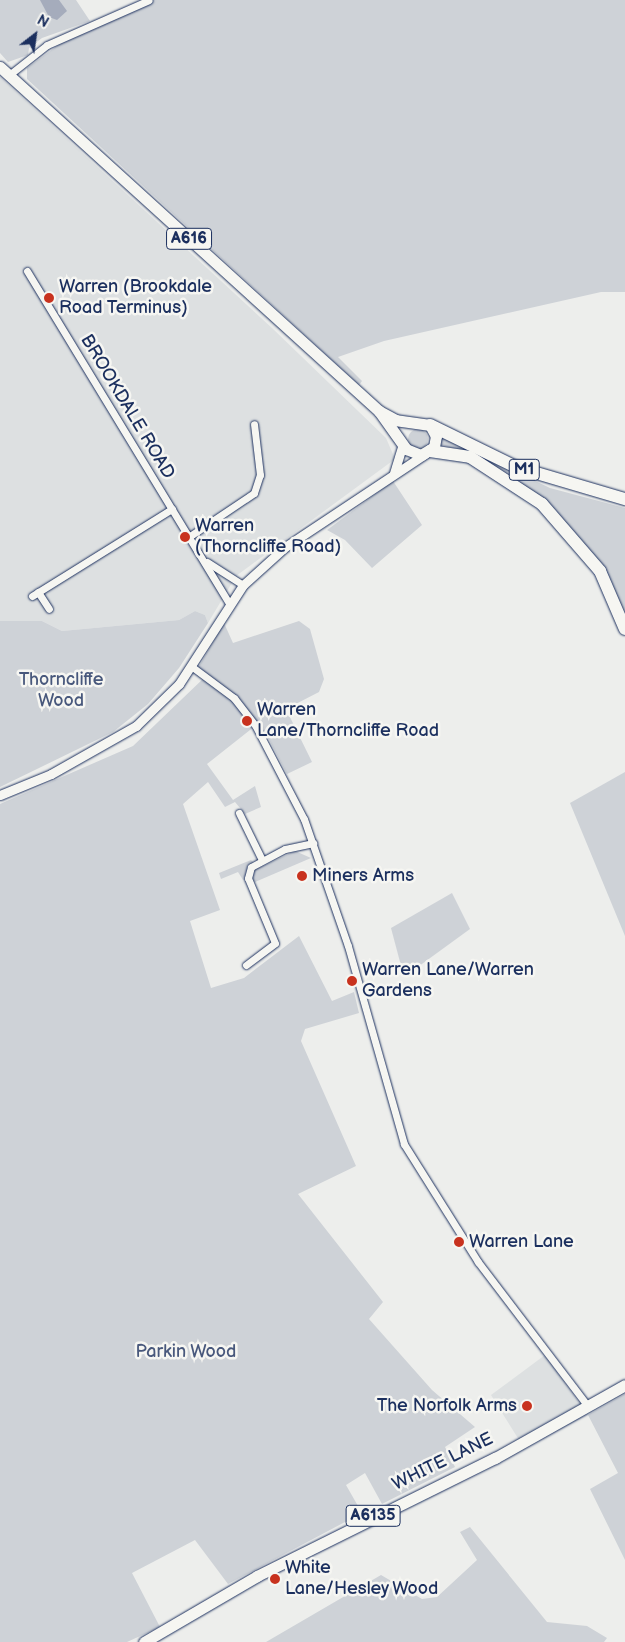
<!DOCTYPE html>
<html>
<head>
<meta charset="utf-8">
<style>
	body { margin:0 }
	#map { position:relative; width:625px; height:1642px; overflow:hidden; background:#edeeec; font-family:"Balsamiq Sans",sans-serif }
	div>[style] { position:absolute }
	.built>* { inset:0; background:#dde0e1 }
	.green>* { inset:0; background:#ced2d7 }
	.round { border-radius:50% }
	.water>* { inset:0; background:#a5acbc }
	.roads { filter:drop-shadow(0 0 1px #1b2f5e) drop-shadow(0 0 1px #1b2f5e) }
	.minor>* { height:7px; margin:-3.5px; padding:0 3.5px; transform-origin:3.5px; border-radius:3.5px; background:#f6f6f2 }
	.tertiary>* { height:9px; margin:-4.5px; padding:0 4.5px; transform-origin:4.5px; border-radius:4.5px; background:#f6f6f2 }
	.primary>* { height:11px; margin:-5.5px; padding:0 5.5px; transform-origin:5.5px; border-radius:5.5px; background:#f6f6f2 }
	.trunk>* { height:11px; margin:-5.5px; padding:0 5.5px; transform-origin:5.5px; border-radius:5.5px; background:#f6f6f2 }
	.motorway>* { height:12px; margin:-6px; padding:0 6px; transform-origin:6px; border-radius:6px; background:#f6f6f2 }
	.dots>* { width:14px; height:14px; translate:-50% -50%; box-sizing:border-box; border:2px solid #f6f6f2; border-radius:50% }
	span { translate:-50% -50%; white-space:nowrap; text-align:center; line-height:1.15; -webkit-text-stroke:5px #f6f6f2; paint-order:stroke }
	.shield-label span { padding:1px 4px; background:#f6f6f2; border:1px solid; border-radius:4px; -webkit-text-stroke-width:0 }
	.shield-label { font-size:16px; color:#1b2f5e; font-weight:700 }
	.poi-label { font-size:18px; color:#1b2f5e }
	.left { translate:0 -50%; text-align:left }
	.right { translate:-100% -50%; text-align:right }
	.street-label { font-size:18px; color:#1b2f5e }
	.park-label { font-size:18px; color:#48587c }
	.north { position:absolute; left:10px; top:10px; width:50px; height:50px; -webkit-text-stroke:4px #f6f6f2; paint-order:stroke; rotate:30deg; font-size:14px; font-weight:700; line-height:20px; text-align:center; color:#1b2f5e }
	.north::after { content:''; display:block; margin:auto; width:18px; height:22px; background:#1b2f5e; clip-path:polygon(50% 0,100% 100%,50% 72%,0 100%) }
</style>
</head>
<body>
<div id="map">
	<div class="built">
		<div style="clip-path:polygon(0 77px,272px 328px,386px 438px,395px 459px,236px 576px,208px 623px,205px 615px,195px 611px,179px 620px,62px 631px,42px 621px,0 621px)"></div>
		<div style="clip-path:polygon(545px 1355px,588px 1415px,524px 1448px,491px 1395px)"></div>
	</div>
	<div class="green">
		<div style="clip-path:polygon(0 0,76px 0,90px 21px,42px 38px,29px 48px,28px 55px,8px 62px,0 53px)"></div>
		<div style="clip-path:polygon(154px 0,625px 0,625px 292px,601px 292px,384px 341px,338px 357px,362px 381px,359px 385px,27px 79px,27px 68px,72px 35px)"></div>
		<div class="round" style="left:408px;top:429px;width:20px;height:20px"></div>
		<div style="clip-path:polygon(441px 436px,550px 488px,625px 508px,625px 614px,611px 581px,556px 510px,500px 469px,466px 451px,441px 445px)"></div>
		<div style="clip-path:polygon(393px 481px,422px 525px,372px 568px,345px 540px,327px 530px)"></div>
		<div style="clip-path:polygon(195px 611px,205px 615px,208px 623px,179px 668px,148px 704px,113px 732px,0 787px,0 621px,42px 621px,62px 631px,179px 620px)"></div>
		<div style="clip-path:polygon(299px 621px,310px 629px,324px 679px,319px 692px,286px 709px,312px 762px,287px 774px,260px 722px,207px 764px,233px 800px,255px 786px,261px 807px,245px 814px,235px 802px,225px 807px,208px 782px,183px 804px,220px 910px,190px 921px,211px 988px,244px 978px,299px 936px,332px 1001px,354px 992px,359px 1013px,305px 1029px,301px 1041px,356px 1166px,298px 1194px,383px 1302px,369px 1319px,432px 1390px,475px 1427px,445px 1447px,455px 1467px,382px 1504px,365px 1473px,346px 1485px,362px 1513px,228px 1584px,195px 1540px,132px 1573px,160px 1627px,127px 1642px,0 1642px,0 804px,133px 746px,206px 676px,197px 670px,224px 623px,233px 643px)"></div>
		<div style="clip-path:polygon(625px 772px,625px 936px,570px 803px)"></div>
		<div style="clip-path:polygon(295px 851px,311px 858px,255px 882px,243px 880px,238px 872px,221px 879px,219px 873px,251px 860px,259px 868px)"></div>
		<div style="clip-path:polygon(452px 893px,470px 929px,404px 977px,391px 928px)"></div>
		<div style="clip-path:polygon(625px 1394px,625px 1560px,590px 1489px,618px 1473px,588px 1415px)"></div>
		<div style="clip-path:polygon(470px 1527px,547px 1622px,587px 1626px,607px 1638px,604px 1642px,266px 1642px,381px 1575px,422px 1599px,437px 1597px,477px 1560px,460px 1532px)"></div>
	</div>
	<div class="water">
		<div style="clip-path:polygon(40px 0,59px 0,67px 11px,57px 20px,49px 17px)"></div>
	</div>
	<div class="roads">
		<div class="minor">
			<div style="left:9px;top:75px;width:48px;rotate:-38.3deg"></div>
			<div style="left:47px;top:45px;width:111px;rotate:-23.8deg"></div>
			<div style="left:27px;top:271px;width:389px;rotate:58.7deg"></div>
			<div style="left:190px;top:536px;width:77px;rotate:-33.9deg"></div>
			<div style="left:254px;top:493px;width:19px;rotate:-72deg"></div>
			<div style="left:260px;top:475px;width:51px;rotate:-96.7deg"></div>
			<div style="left:207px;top:562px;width:43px;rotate:32.6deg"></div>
			<div style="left:38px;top:592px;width:20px;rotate:57deg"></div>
			<div style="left:32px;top:596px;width:165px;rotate:-31.9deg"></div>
			<div style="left:191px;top:666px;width:54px;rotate:36.7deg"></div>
			<div style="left:234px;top:698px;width:34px;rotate:52deg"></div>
			<div style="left:255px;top:725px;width:106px;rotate:62.5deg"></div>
			<div style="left:304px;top:819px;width:134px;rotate:70.9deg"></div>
			<div style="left:348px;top:946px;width:206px;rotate:74.2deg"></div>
			<div style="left:404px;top:1144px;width:139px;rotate:57.9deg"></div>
			<div style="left:478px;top:1262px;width:180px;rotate:52.7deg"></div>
			<div style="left:239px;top:813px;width:50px;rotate:63.9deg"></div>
			<div style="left:246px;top:965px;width:36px;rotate:-37deg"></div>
			<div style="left:275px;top:943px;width:70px;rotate:-112.6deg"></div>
			<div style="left:248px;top:878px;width:11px;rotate:-75deg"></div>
			<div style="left:251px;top:867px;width:38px;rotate:-28deg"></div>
			<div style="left:285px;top:849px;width:29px;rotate:-12deg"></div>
		</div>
		<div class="tertiary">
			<div style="left:394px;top:473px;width:30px;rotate:-73deg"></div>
			<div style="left:0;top:795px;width:55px;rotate:-22.4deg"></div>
			<div style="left:51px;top:774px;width:98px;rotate:-29.5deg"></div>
			<div style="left:136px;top:726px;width:60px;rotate:-44.3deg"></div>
			<div style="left:179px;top:684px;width:118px;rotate:-57.1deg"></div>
			<div style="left:243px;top:585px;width:57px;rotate:-42.1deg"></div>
			<div style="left:285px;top:547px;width:168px;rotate:-33.6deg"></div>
		</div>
		<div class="primary">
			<div style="left:144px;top:1642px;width:131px;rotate:-30.3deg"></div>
			<div style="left:257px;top:1576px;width:266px;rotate:-26.4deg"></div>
			<div style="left:495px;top:1458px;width:149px;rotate:-29.3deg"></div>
		</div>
		<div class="trunk">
			<div style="left:0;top:67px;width:512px;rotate:42.23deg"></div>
			<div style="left:379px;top:411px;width:47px;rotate:54.6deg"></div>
			<div style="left:406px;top:449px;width:16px;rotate:22deg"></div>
			<div style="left:421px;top:455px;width:15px;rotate:-32deg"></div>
			<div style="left:434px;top:447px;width:11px;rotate:-80deg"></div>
			<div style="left:436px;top:436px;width:13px;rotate:-119deg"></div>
			<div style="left:430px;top:425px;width:34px;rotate:-172deg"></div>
			<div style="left:396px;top:420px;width:19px;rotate:-152deg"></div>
		</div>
		<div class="motorway">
			<div style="left:430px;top:425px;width:96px;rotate:26deg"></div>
			<div style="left:516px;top:467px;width:114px;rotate:16.4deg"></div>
			<div style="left:430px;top:451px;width:40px;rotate:8.5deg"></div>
			<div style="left:470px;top:457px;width:86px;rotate:33.1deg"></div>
			<div style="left:542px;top:504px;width:89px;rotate:49.1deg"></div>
			<div style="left:600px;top:571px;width:63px;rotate:66.7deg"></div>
		</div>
	</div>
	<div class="dots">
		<div style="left:49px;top:298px;background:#c8321e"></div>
		<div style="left:185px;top:537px;background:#c8321e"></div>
		<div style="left:247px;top:721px;background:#c8321e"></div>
		<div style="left:302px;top:876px;background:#c8321e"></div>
		<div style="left:352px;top:981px;background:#c8321e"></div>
		<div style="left:459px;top:1242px;background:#c8321e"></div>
		<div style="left:527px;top:1406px;background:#c8321e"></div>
		<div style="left:275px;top:1579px;background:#c8321e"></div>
	</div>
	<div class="shield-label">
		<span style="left:189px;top:239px">A616</span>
		<span style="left:524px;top:470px">M1</span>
		<span style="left:373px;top:1516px">A6135</span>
	</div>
	<div class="poi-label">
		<span class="left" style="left:59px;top:298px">Warren (Brookdale<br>Road Terminus)</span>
		<span class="left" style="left:195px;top:537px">Warren<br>(Thorncliffe Road)</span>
		<span class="left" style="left:257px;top:721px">Warren<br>Lane/Thorncliffe Road</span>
		<span class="left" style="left:312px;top:876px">Miners Arms</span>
		<span class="left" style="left:362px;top:981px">Warren Lane/Warren<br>Gardens</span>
		<span class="left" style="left:469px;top:1242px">Warren Lane</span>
		<span class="right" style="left:517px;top:1406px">The Norfolk Arms</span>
		<span class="left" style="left:285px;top:1579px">White<br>Lane/Hesley Wood</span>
	</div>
	<div class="street-label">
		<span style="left:127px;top:407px;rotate:59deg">BROOKDALE ROAD</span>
		<span style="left:443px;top:1462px;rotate:-26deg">WHITE LANE</span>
	</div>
	<div class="park-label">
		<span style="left:61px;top:691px">Thorncliffe<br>Wood</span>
		<span style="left:186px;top:1352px">Parkin Wood</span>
	</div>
	<div class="north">N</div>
</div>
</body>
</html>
